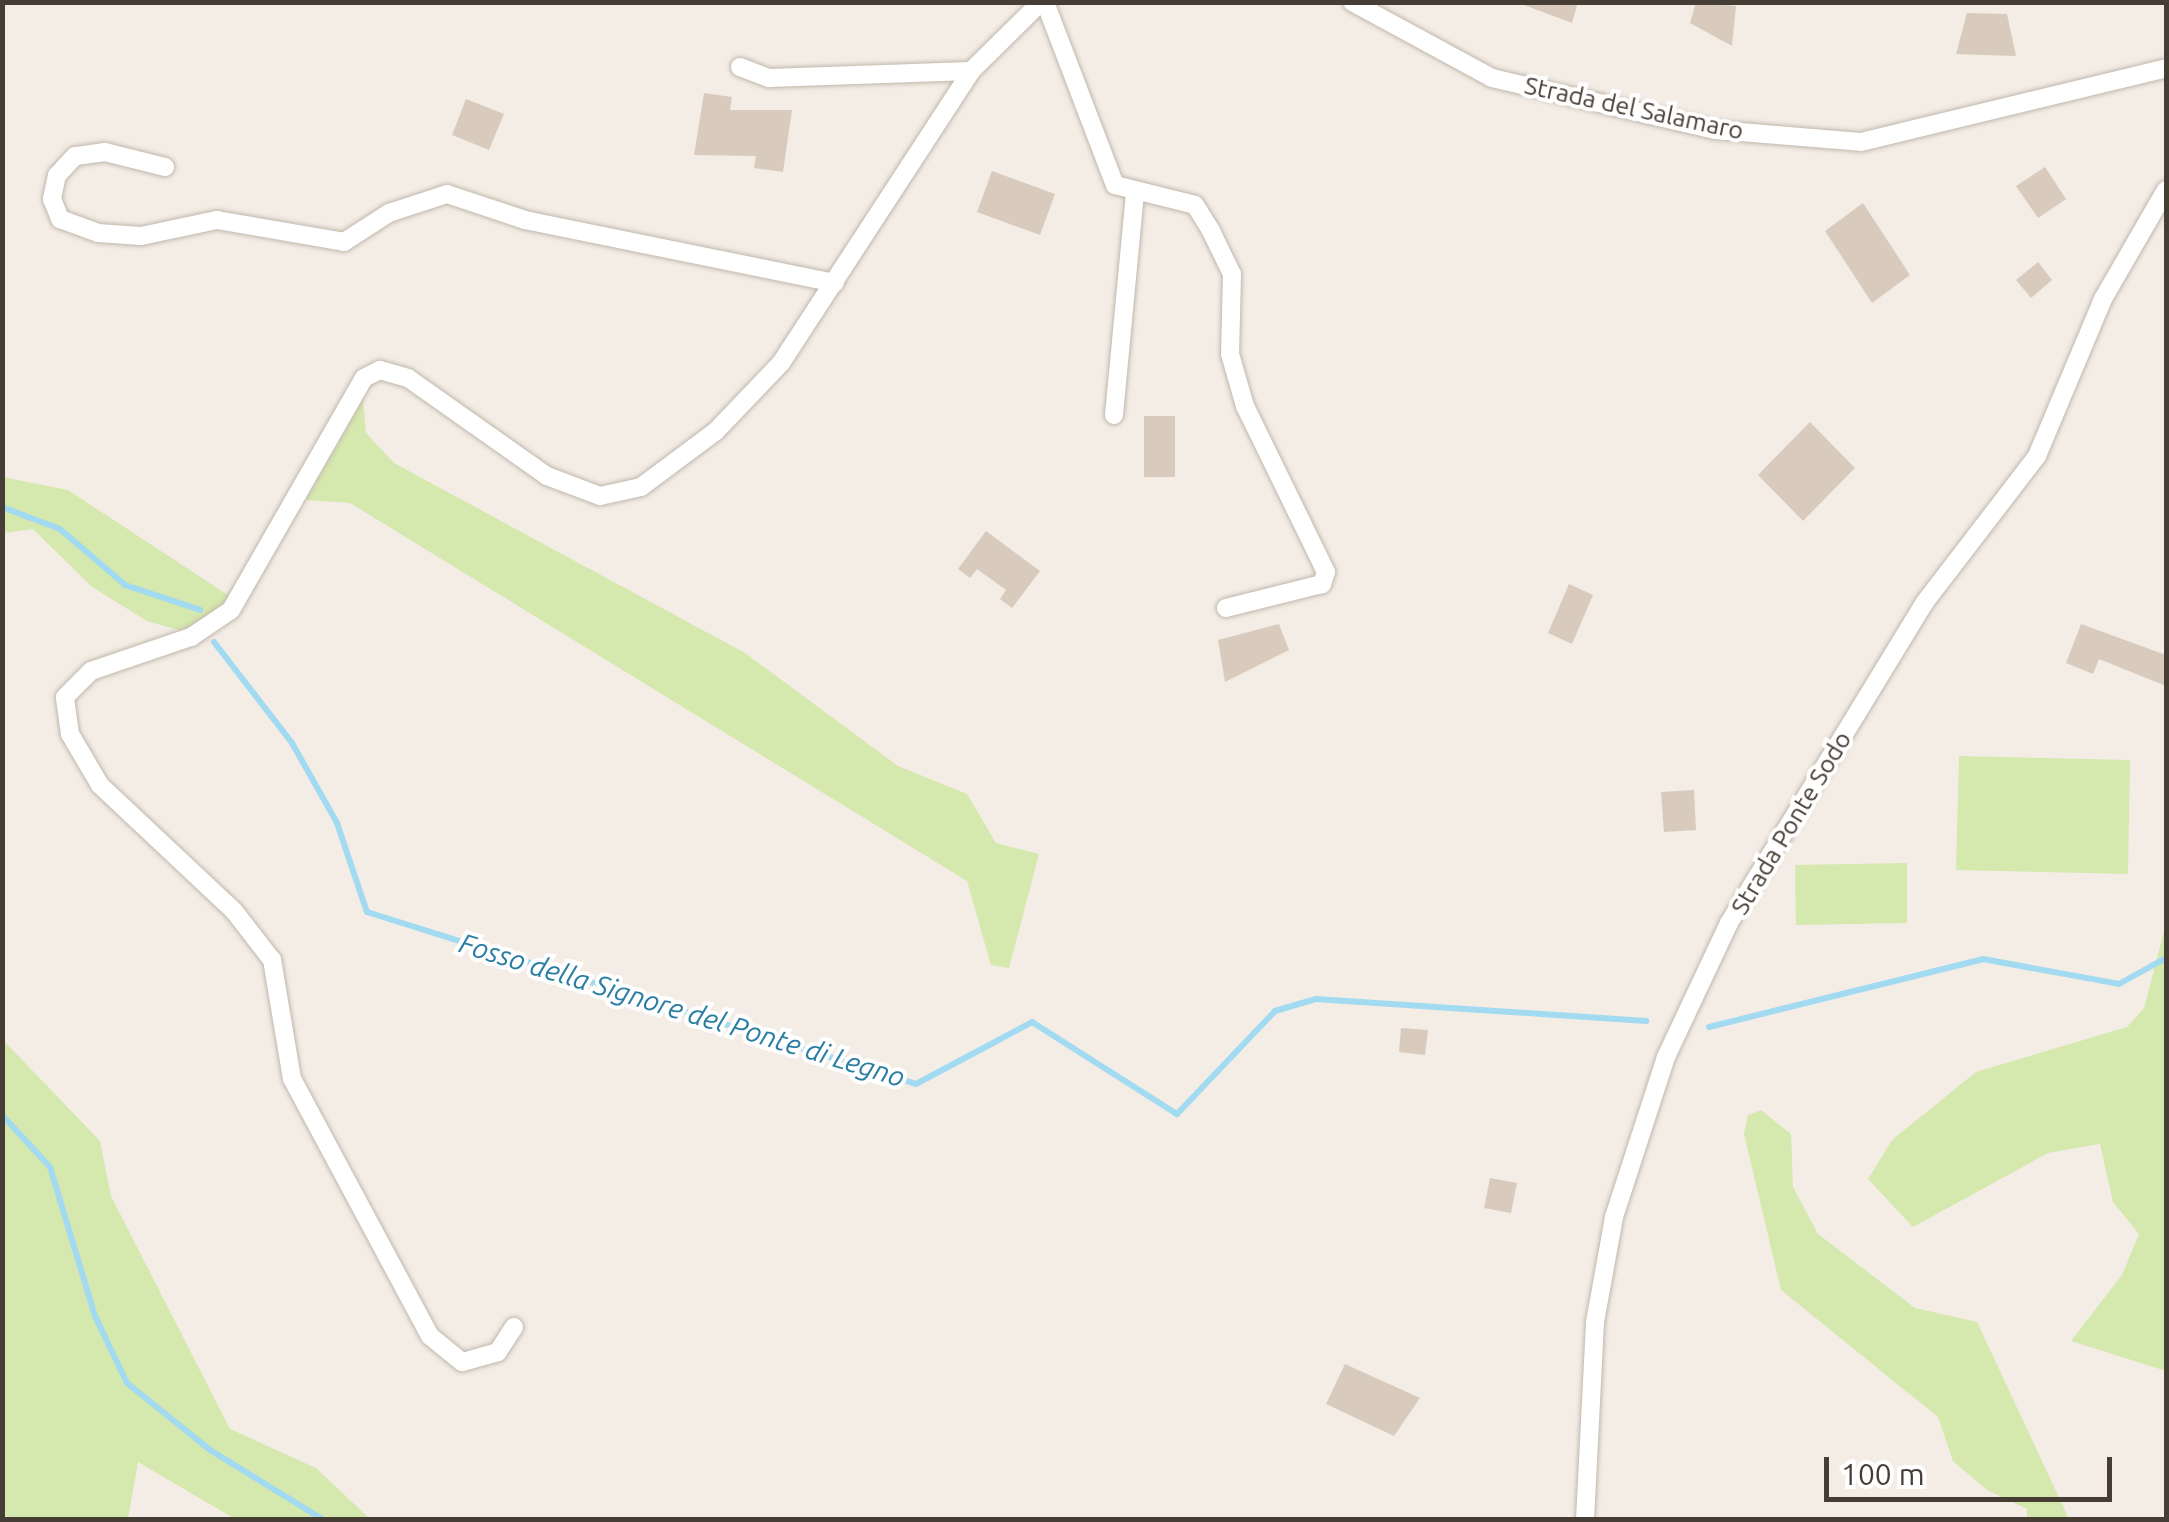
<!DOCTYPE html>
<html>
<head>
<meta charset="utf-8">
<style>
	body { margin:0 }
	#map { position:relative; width:2169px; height:1522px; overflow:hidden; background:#f3ede6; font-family:Ubuntu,sans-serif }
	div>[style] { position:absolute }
	.green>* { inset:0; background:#d5e8ae }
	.stream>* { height:6px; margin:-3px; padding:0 3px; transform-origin:3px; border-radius:3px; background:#a1daf1 }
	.building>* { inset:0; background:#d8cbbe }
	.roads { filter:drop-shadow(0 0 2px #c1b7ab) drop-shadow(0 0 2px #c1b7ab) }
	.street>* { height:18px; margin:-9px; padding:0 9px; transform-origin:9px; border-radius:9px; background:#fff }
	span { translate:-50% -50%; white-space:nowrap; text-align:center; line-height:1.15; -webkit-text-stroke:8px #fff; paint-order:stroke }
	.street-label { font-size:25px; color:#463d35 }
	.water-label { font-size:28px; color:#2a7ea2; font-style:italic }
	.frame { position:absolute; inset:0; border:5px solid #463d35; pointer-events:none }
	.scale { position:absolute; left:1824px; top:1457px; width:288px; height:45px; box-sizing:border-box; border:5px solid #463d35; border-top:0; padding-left:12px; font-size:30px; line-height:35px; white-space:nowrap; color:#463d35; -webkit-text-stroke:8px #fff; paint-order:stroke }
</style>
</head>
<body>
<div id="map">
	<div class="green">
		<div style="clip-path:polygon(363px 400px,366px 433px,394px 463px,745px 653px,898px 766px,967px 794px,996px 843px,1039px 854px,1009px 968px,991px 965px,967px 881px,350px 503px,306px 500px)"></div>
		<div style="clip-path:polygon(2px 477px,68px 490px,234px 599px,189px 633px,147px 621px,92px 587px,33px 529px,3px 533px)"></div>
		<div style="clip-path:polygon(1959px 756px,2130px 760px,2128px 874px,1956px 870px)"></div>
		<div style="clip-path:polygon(1907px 863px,1907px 923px,1796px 925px,1795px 865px)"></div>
		<div style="clip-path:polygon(2166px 924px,2166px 1371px,2071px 1341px,2122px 1275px,2139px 1234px,2113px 1202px,2100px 1144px,2048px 1153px,1913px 1227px,1868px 1179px,1892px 1140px,1976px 1072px,2127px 1027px,2144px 1008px)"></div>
		<div style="clip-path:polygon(3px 1040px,100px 1141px,111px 1196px,230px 1429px,316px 1468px,370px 1519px,235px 1519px,138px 1462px,128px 1519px,3px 1519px)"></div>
		<div style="clip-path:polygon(1761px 1110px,1791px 1134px,1793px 1187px,1818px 1234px,1915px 1308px,1977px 1322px,2069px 1519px,2027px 1519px,2027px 1509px,1987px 1490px,1953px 1461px,1938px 1417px,1781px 1290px,1744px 1134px,1748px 1115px)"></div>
	</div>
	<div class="stream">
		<div style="left:2px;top:507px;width:62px;rotate:20.8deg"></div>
		<div style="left:60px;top:529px;width:86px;rotate:40.7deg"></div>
		<div style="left:125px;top:585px;width:79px;rotate:18.4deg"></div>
		<div style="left:214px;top:642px;width:128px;rotate:52.3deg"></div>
		<div style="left:292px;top:743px;width:92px;rotate:60.6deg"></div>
		<div style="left:337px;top:823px;width:94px;rotate:71.4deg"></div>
		<div style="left:367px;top:912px;width:575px;rotate:17.4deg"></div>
		<div style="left:916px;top:1084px;width:132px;rotate:-28.1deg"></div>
		<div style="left:1032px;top:1022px;width:172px;rotate:32.4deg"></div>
		<div style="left:1177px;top:1114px;width:142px;rotate:-46.4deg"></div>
		<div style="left:1275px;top:1011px;width:43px;rotate:-16.3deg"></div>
		<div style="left:1316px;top:999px;width:331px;rotate:3.8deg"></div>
		<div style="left:1709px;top:1027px;width:282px;rotate:-13.9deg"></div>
		<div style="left:1983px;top:959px;width:138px;rotate:10.4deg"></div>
		<div style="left:2119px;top:984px;width:54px;rotate:-29deg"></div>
		<div style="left:2px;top:1115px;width:71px;rotate:47.3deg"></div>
		<div style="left:50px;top:1167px;width:156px;rotate:73.2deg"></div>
		<div style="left:95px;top:1316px;width:74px;rotate:64.5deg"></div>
		<div style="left:127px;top:1383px;width:107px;rotate:38.9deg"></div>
		<div style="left:210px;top:1450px;width:134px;rotate:31.6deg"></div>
	</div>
	<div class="building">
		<div style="clip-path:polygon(1516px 2px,1578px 2px,1572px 23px)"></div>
		<div style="clip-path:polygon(1696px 2px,1736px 6px,1732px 46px,1690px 23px)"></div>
		<div style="clip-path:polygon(1967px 13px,2007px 14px,2016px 56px,1956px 54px)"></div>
		<div style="clip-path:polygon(704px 93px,732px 97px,730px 110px,792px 110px,783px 172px,754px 168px,756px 156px,694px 155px)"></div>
		<div style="clip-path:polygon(466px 99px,504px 114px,489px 150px,452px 135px)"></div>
		<div style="clip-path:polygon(2045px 167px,2066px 199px,2038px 218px,2016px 186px)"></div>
		<div style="clip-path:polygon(992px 171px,1055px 194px,1040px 235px,977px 212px)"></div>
		<div style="clip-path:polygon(1863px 203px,1910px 275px,1872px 303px,1825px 231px)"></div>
		<div style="clip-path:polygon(2038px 262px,2052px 280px,2031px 298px,2016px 280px)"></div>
		<div style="clip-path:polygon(1144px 416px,1175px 416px,1175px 477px,1144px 477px)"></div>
		<div style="clip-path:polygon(1810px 422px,1855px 468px,1803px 521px,1758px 475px)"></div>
		<div style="clip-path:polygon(986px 531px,1040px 571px,1012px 608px,1000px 599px,1006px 590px,977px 569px,970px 578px,958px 569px)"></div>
		<div style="clip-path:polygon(1569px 584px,1593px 595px,1572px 644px,1548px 633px)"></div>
		<div style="clip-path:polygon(1279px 624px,1289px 650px,1225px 682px,1218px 640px)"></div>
		<div style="clip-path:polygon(2081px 624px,2166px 655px,2166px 686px,2099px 659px,2093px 674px,2066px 663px)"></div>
		<div style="clip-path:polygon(1694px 790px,1696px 830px,1664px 832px,1661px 792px)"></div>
		<div style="clip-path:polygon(1401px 1028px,1428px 1030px,1425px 1055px,1399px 1052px)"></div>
		<div style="clip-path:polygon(1490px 1178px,1517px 1183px,1511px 1213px,1484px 1208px)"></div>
		<div style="clip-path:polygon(1345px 1364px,1420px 1398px,1394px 1436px,1326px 1404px)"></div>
	</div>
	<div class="roads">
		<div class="street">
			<div style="left:1045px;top:2px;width:196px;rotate:69.1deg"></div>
			<div style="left:1115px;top:185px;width:82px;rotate:14deg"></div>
			<div style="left:1195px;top:205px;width:31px;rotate:58deg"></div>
			<div style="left:1211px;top:231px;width:48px;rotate:64deg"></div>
			<div style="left:1232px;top:274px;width:80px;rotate:91.4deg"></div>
			<div style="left:1230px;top:354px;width:54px;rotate:73.9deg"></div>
			<div style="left:1245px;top:406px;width:185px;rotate:64deg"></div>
			<div style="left:1326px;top:572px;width:13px;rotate:108deg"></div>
			<div style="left:1322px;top:584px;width:99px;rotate:166deg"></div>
			<div style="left:1352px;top:2px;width:159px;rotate:28.5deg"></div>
			<div style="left:1492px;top:78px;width:230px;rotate:13.1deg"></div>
			<div style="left:1716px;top:130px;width:145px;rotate:4.7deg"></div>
			<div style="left:1861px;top:142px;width:314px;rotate:-13.6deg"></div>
			<div style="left:740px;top:67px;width:31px;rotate:21deg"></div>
			<div style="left:769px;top:78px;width:202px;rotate:-2deg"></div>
			<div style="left:971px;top:71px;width:98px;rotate:-44.6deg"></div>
			<div style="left:165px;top:167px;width:62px;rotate:-166deg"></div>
			<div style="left:105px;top:152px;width:30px;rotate:172deg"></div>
			<div style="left:75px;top:156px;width:26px;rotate:133deg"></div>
			<div style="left:57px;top:175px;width:25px;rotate:102deg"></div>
			<div style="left:52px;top:199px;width:22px;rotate:68deg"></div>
			<div style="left:60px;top:219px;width:40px;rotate:20.2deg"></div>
			<div style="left:98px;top:233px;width:43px;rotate:4deg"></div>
			<div style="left:141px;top:236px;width:78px;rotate:-11.9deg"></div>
			<div style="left:217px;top:220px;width:129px;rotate:9.8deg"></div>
			<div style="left:344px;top:242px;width:54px;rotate:-32.8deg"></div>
			<div style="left:389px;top:213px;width:61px;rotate:-18.1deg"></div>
			<div style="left:447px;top:194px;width:82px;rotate:18.4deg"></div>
			<div style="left:525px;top:220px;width:316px;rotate:11.5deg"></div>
			<div style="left:1114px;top:415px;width:223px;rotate:-84.6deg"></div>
			<div style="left:514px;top:1327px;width:30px;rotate:123deg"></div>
			<div style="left:498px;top:1352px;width:37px;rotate:164deg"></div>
			<div style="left:462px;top:1362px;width:41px;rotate:-140.9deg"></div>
			<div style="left:430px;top:1336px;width:292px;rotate:-118.2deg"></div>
			<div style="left:292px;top:1079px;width:121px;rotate:-99.5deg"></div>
			<div style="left:272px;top:960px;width:62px;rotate:-127.8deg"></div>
			<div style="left:234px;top:911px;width:184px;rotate:-136.8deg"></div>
			<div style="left:100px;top:785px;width:59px;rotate:-120.5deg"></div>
			<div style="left:70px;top:734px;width:37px;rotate:-98deg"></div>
			<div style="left:65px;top:697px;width:37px;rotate:-45deg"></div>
			<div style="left:91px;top:671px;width:106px;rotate:-18.8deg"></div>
			<div style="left:191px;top:637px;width:48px;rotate:-34deg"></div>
			<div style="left:231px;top:610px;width:267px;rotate:-60.2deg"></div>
			<div style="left:364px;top:378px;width:18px;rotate:-27deg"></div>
			<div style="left:380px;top:370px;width:29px;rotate:16deg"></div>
			<div style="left:408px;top:378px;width:170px;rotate:35.2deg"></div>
			<div style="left:547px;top:476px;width:57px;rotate:20.7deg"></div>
			<div style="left:600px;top:496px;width:42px;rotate:-12.4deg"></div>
			<div style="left:641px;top:487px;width:94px;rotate:-36.7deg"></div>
			<div style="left:716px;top:431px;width:94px;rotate:-46.3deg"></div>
			<div style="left:781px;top:363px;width:348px;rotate:-56.9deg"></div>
			<div style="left:1585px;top:1520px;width:198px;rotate:-87.1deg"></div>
			<div style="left:1595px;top:1322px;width:107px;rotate:-79.7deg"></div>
			<div style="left:1614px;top:1217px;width:168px;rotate:-72deg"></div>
			<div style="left:1666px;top:1057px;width:148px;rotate:-64.8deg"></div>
			<div style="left:1729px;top:923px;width:376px;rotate:-58.6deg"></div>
			<div style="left:1925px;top:602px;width:184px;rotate:-52.5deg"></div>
			<div style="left:2037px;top:456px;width:170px;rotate:-67.2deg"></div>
			<div style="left:2103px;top:299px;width:126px;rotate:-60deg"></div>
		</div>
	</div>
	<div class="street-label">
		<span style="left:1634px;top:108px;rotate:12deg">Strada del Salamaro</span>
		<span style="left:1791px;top:823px;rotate:-59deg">Strada Ponte Sodo</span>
	</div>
	<div class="water-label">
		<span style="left:682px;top:1010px;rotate:17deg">Fosso della Signore del Ponte di Legno</span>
	</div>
	<div class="frame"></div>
	<div class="scale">100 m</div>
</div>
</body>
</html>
